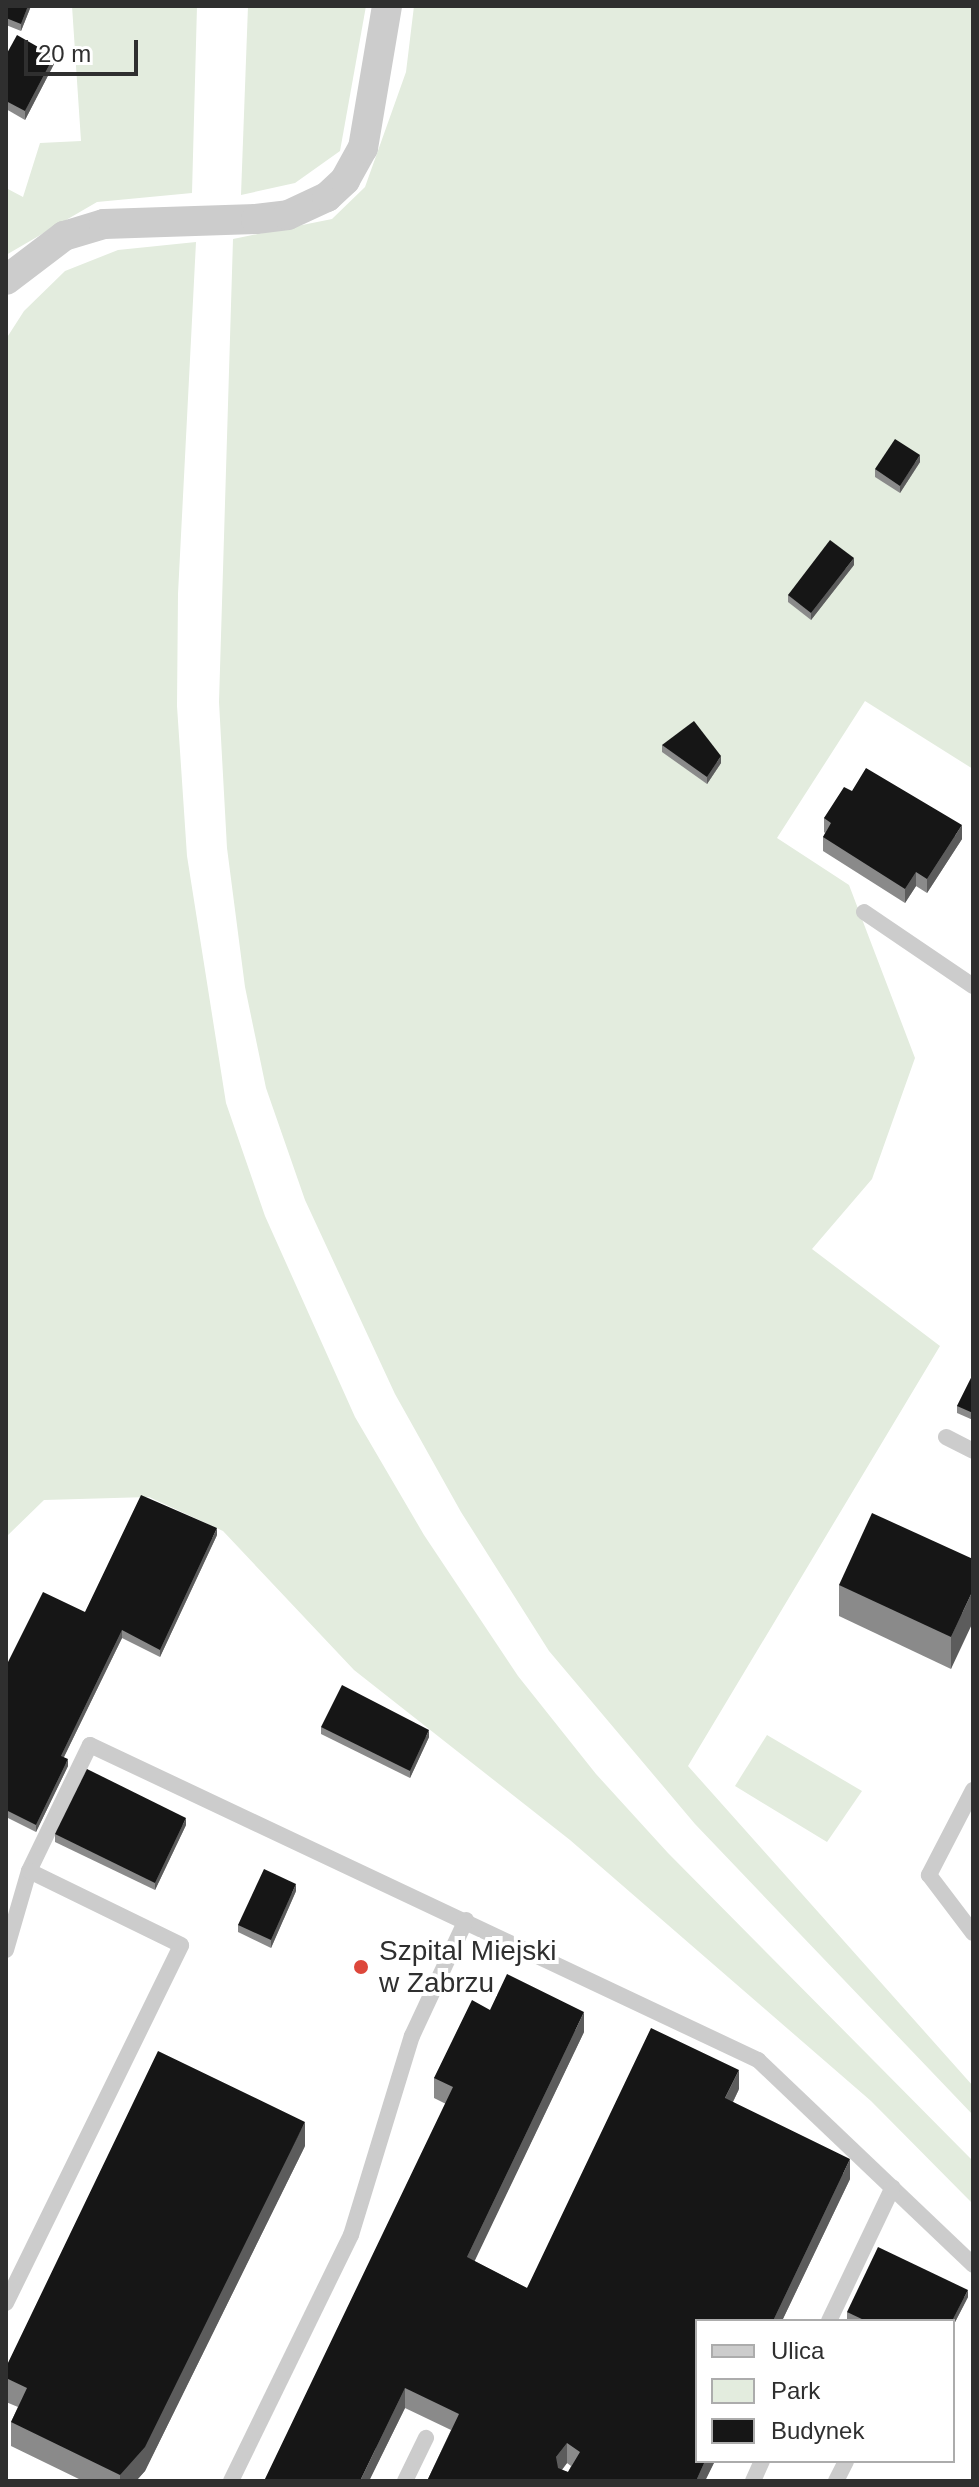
<!DOCTYPE html>
<html>
<head>
<meta charset="utf-8">
<style>
	body { margin:0 }
	#map { position:relative; width:979px; height:2487px; overflow:hidden; background:#fff; font-family:Arial,sans-serif }
	div>[style] { position:absolute }
	.green>* { inset:0; background:#e3ecde }
	.lane>* { height:16px; margin:-8px; padding:0 8px; transform-origin:8px; border-radius:8px; background:#ccc }
	.street>* { height:30px; margin:-15px; padding:0 15px; transform-origin:15px; border-radius:15px; background:#ccc }
	.wall>* { inset:0; background:#8a8a8a }
	.shaded-wall>* { inset:0; background:#5c5c5c }
	.building>* { inset:0; background:#161616 }
	.dots>* { width:22px; height:22px; translate:-50% -50%; box-sizing:border-box; border:4px solid #fff; border-radius:50% }
	span { translate:-50% -50%; white-space:nowrap; text-align:center; line-height:1.15; -webkit-text-stroke:8px #fff; paint-order:stroke }
	.poi-label { font-size:28px; color:#2f2f2f }
	.left { translate:0 -50%; text-align:left }
	.frame { position:absolute; inset:0; border:8px solid #2f2f2f; pointer-events:none }
	.legend { position:absolute; left:695px; top:2319px; width:260px; height:144px; box-sizing:border-box; background:#fff; border:2px solid #acacac; margin:0; padding:10px 14px; list-style:none; font-size:24px; color:#2f2f2f }
	.legend li { display:flex; align-items:center; gap:16px; height:40px }
	.legend b { width:40px; border:2px solid #acacac }
	.scale { position:absolute; left:24px; top:40px; width:114px; height:36px; box-sizing:border-box; border:4px solid #2f2f2f; border-top:0; padding-left:10px; font-size:24px; line-height:28px; white-space:nowrap; color:#2f2f2f; -webkit-text-stroke:6px #fff; paint-order:stroke }
</style>
</head>
<body>
<div id="map">
	<div class="green">
		<div style="clip-path:polygon(72px 6px,197px 6px,192px 193px,97px 202px,6px 255px,6px 188px,23px 197px,40px 143px,81px 141px)"></div>
		<div style="clip-path:polygon(248px 6px,366px 6px,340px 151px,295px 183px,241px 195px)"></div>
		<div style="clip-path:polygon(414px 6px,973px 6px,973px 769px,865px 701px,777px 838px,849px 885px,915px 1058px,872px 1179px,812px 1249px,940px 1346px,688px 1766px,973px 2086px,973px 2115px,695px 1824px,549px 1651px,461px 1512px,395px 1394px,305px 1200px,266px 1088px,245px 987px,227px 848px,219px 702px,233px 239px,332px 219px,365px 187px,406px 72px)"></div>
		<div style="clip-path:polygon(196px 242px,178px 594px,177px 706px,187px 856px,226px 1103px,265px 1216px,355px 1417px,424px 1535px,518px 1676px,596px 1774px,668px 1853px,973px 2161px,973px 2204px,871px 2101px,570px 1840px,354px 1670px,223px 1531px,149px 1497px,44px 1500px,6px 1537px,6px 339px,24px 311px,65px 271px,118px 250px)"></div>
		<div style="clip-path:polygon(767px 1735px,862px 1791px,827px 1842px,735px 1786px)"></div>
	</div>
	<div class="lane">
		<div style="left:864px;top:912px;width:132px;rotate:34.2deg"></div>
		<div style="left:946px;top:1437px;width:30px;rotate:27deg"></div>
		<div style="left:973px;top:1790px;width:96px;rotate:117.4deg"></div>
		<div style="left:929px;top:1875px;width:73px;rotate:52.8deg"></div>
		<div style="left:6px;top:1950px;width:82px;rotate:-73.8deg"></div>
		<div style="left:29px;top:1871px;width:140px;rotate:-64.2deg"></div>
		<div style="left:90px;top:1745px;width:739px;rotate:25.25deg"></div>
		<div style="left:758px;top:2060px;width:297px;rotate:43.6deg"></div>
		<div style="left:6px;top:2303px;width:398px;rotate:-63.9deg"></div>
		<div style="left:181px;top:1945px;width:169px;rotate:-154deg"></div>
		<div style="left:829px;top:2321px;width:148px;rotate:-64.5deg"></div>
		<div style="left:231px;top:2481px;width:274px;rotate:-64deg"></div>
		<div style="left:351px;top:2235px;width:208px;rotate:-73deg"></div>
		<div style="left:412px;top:2036px;width:128px;rotate:-65deg"></div>
		<div style="left:405px;top:2481px;width:48px;rotate:-64deg"></div>
		<div style="left:753px;top:2481px;width:22px;rotate:-66deg"></div>
		<div style="left:836px;top:2481px;width:22px;rotate:-63deg"></div>
	</div>
	<div class="street">
		<div style="left:6px;top:280px;width:73px;rotate:-37.2deg"></div>
		<div style="left:64px;top:236px;width:42px;rotate:-16.7deg"></div>
		<div style="left:104px;top:224px;width:152px;rotate:-1.9deg"></div>
		<div style="left:256px;top:219px;width:32px;rotate:-7deg"></div>
		<div style="left:288px;top:215px;width:43px;rotate:-24.8deg"></div>
		<div style="left:327px;top:197px;width:25px;rotate:-43deg"></div>
		<div style="left:345px;top:180px;width:37px;rotate:-61deg"></div>
		<div style="left:363px;top:148px;width:144px;rotate:-80.4deg"></div>
	</div>
	<div class="wall">
		<div style="clip-path:polygon(6px 6px,31px 6px,21px 31px,6px 25px)"></div>
		<div style="clip-path:polygon(6px 55px,54px 64px,25px 120px,6px 109px)"></div>
		<div style="clip-path:polygon(920px 462px,900px 493px,875px 477px,875px 469px)"></div>
		<div style="clip-path:polygon(854px 565px,811px 620px,788px 602px,788px 595px)"></div>
		<div style="clip-path:polygon(662px 745px,721px 763px,707px 784px,662px 752px)"></div>
		<div style="clip-path:polygon(852px 791px,962px 839px,927px 893px,916px 886px,905px 903px,823px 851px,823px 837px,825px 833px,824px 832px,824px 818px)"></div>
		<div style="clip-path:polygon(973px 1374px,973px 1420px,957px 1413px,957px 1406px)"></div>
		<div style="clip-path:polygon(217px 1535px,160px 1657px,122px 1638px,64px 1757px,68px 1766px,36px 1832px,6px 1817px,6px 1666px,85px 1612px)"></div>
		<div style="clip-path:polygon(973px 1559px,951px 1669px,839px 1616px,839px 1585px)"></div>
		<div style="clip-path:polygon(321px 1727px,429px 1737px,410px 1778px,321px 1734px)"></div>
		<div style="clip-path:polygon(186px 1825px,155px 1890px,55px 1842px,55px 1834px)"></div>
		<div style="clip-path:polygon(296px 1891px,271px 1948px,238px 1932px,238px 1925px)"></div>
		<div style="clip-path:polygon(evenodd,490px 2010px,584px 2032px,474px 2261px,527px 2288px,739px 2089px,733px 2102px,850px 2179px,705px 2481px,427px 2481px,451px 2430px,405px 2408px,369px 2481px,446px 2104px,434px 2098px,434px 2078px,490px 2010px,567px 2463px,571px 2466px,568px 2472px,562px 2470px,567px 2463px)"></div>
		<div style="clip-path:polygon(305px 2146px,145px 2471px,136px 2481px,83px 2481px,11px 2446px,11px 2422px,18px 2407px,6px 2402px,6px 2367px)"></div>
		<div style="clip-path:polygon(968px 2297px,953px 2326px,953px 2321px,851px 2321px,847px 2319px,847px 2312px)"></div>
	</div>
	<div class="shaded-wall">
		<div style="clip-path:polygon(28px 6px,31px 6px,21px 31px,21px 24px)"></div>
		<div style="clip-path:polygon(54px 56px,54px 64px,25px 120px,25px 111px)"></div>
		<div style="clip-path:polygon(920px 455px,920px 462px,900px 493px,900px 486px)"></div>
		<div style="clip-path:polygon(854px 558px,854px 565px,811px 620px,811px 613px)"></div>
		<div style="clip-path:polygon(721px 756px,721px 763px,707px 784px,707px 777px)"></div>
		<div style="clip-path:polygon(962px 825px,962px 839px,927px 893px,927px 879px)"></div>
		<div style="clip-path:polygon(916px 872px,916px 886px,905px 903px,905px 889px)"></div>
		<div style="clip-path:polygon(217px 1528px,217px 1535px,160px 1657px,160px 1650px)"></div>
		<div style="clip-path:polygon(973px 1590px,973px 1622px,951px 1669px,951px 1637px)"></div>
		<div style="clip-path:polygon(122px 1630px,122px 1638px,61px 1763px,61px 1756px)"></div>
		<div style="clip-path:polygon(429px 1730px,429px 1737px,410px 1778px,410px 1771px)"></div>
		<div style="clip-path:polygon(68px 1759px,68px 1766px,36px 1832px,36px 1825px)"></div>
		<div style="clip-path:polygon(186px 1818px,186px 1825px,155px 1890px,155px 1883px)"></div>
		<div style="clip-path:polygon(296px 1884px,296px 1891px,271px 1948px,271px 1940px)"></div>
		<div style="clip-path:polygon(584px 2012px,584px 2032px,467px 2277px,467px 2257px)"></div>
		<div style="clip-path:polygon(739px 2070px,739px 2089px,725px 2118px,725px 2098px)"></div>
		<div style="clip-path:polygon(305px 2122px,305px 2146px,145px 2471px,136px 2481px,120px 2481px,120px 2475px)"></div>
		<div style="clip-path:polygon(850px 2159px,850px 2179px,782px 2321px,773px 2321px)"></div>
		<div style="clip-path:polygon(968px 2290px,968px 2297px,953px 2326px,952px 2321px)"></div>
		<div style="clip-path:polygon(405px 2388px,405px 2408px,369px 2481px,360px 2481px)"></div>
		<div style="clip-path:polygon(567px 2443px,567px 2463px,556px 2477px,556px 2457px)"></div>
		<div style="clip-path:polygon(705px 2461px,715px 2461px,705px 2481px,696px 2481px)"></div>
	</div>
	<div class="building">
		<div style="clip-path:polygon(6px 6px,28px 6px,21px 24px,6px 18px)"></div>
		<div style="clip-path:polygon(17px 35px,54px 56px,25px 111px,6px 101px,6px 55px)"></div>
		<div style="clip-path:polygon(895px 439px,920px 455px,900px 486px,875px 469px)"></div>
		<div style="clip-path:polygon(830px 540px,854px 558px,811px 613px,788px 595px)"></div>
		<div style="clip-path:polygon(694px 721px,721px 756px,707px 777px,662px 745px)"></div>
		<div style="clip-path:polygon(866px 768px,962px 825px,927px 879px,916px 872px,905px 889px,823px 837px,831px 823px,824px 818px,844px 787px,852px 791px)"></div>
		<div style="clip-path:polygon(973px 1374px,973px 1413px,957px 1406px)"></div>
		<div style="clip-path:polygon(141px 1495px,217px 1528px,160px 1650px,122px 1630px,61px 1756px,68px 1759px,36px 1825px,6px 1810px,6px 1666px,43px 1592px,85px 1612px)"></div>
		<div style="clip-path:polygon(872px 1513px,973px 1559px,973px 1590px,951px 1637px,839px 1585px)"></div>
		<div style="clip-path:polygon(342px 1685px,429px 1730px,410px 1771px,321px 1727px)"></div>
		<div style="clip-path:polygon(87px 1769px,186px 1818px,155px 1883px,55px 1834px)"></div>
		<div style="clip-path:polygon(264px 1869px,296px 1884px,271px 1940px,238px 1925px)"></div>
		<div style="clip-path:polygon(evenodd,507px 1974px,584px 2012px,467px 2257px,527px 2288px,651px 2028px,739px 2070px,725px 2098px,850px 2159px,773px 2321px,697px 2321px,697px 2461px,705px 2461px,696px 2481px,427px 2481px,459px 2414px,405px 2388px,360px 2481px,264px 2481px,453px 2087px,434px 2078px,472px 2000px,490px 2010px,507px 1974px,567px 2443px,580px 2452px,568px 2472px,558px 2468px,556px 2457px,567px 2443px)"></div>
		<div style="clip-path:polygon(158px 2051px,305px 2122px,145px 2447px,120px 2475px,11px 2422px,27px 2388px,6px 2378px,6px 2367px)"></div>
		<div style="clip-path:polygon(878px 2247px,968px 2290px,952px 2321px,866px 2321px,847px 2312px)"></div>
	</div>
	<div class="dots">
		<div style="left:361px;top:1967px;background:#dd473b"></div>
	</div>
	<div class="poi-label">
		<span class="left" style="left:379px;top:1967px">Szpital Miejski<br>w Zabrzu</span>
	</div>
	<div class="frame"></div>
	<ul class="legend">
	<li><b style="height:10px;background:#ccc"></b>Ulica</li>
	<li><b style="height:22px;background:#e3ecde"></b>Park</li>
	<li><b style="height:22px;background:#161616"></b>Budynek</li>
	</ul>
	<div class="scale">20 m</div>
</div>
</body>
</html>
